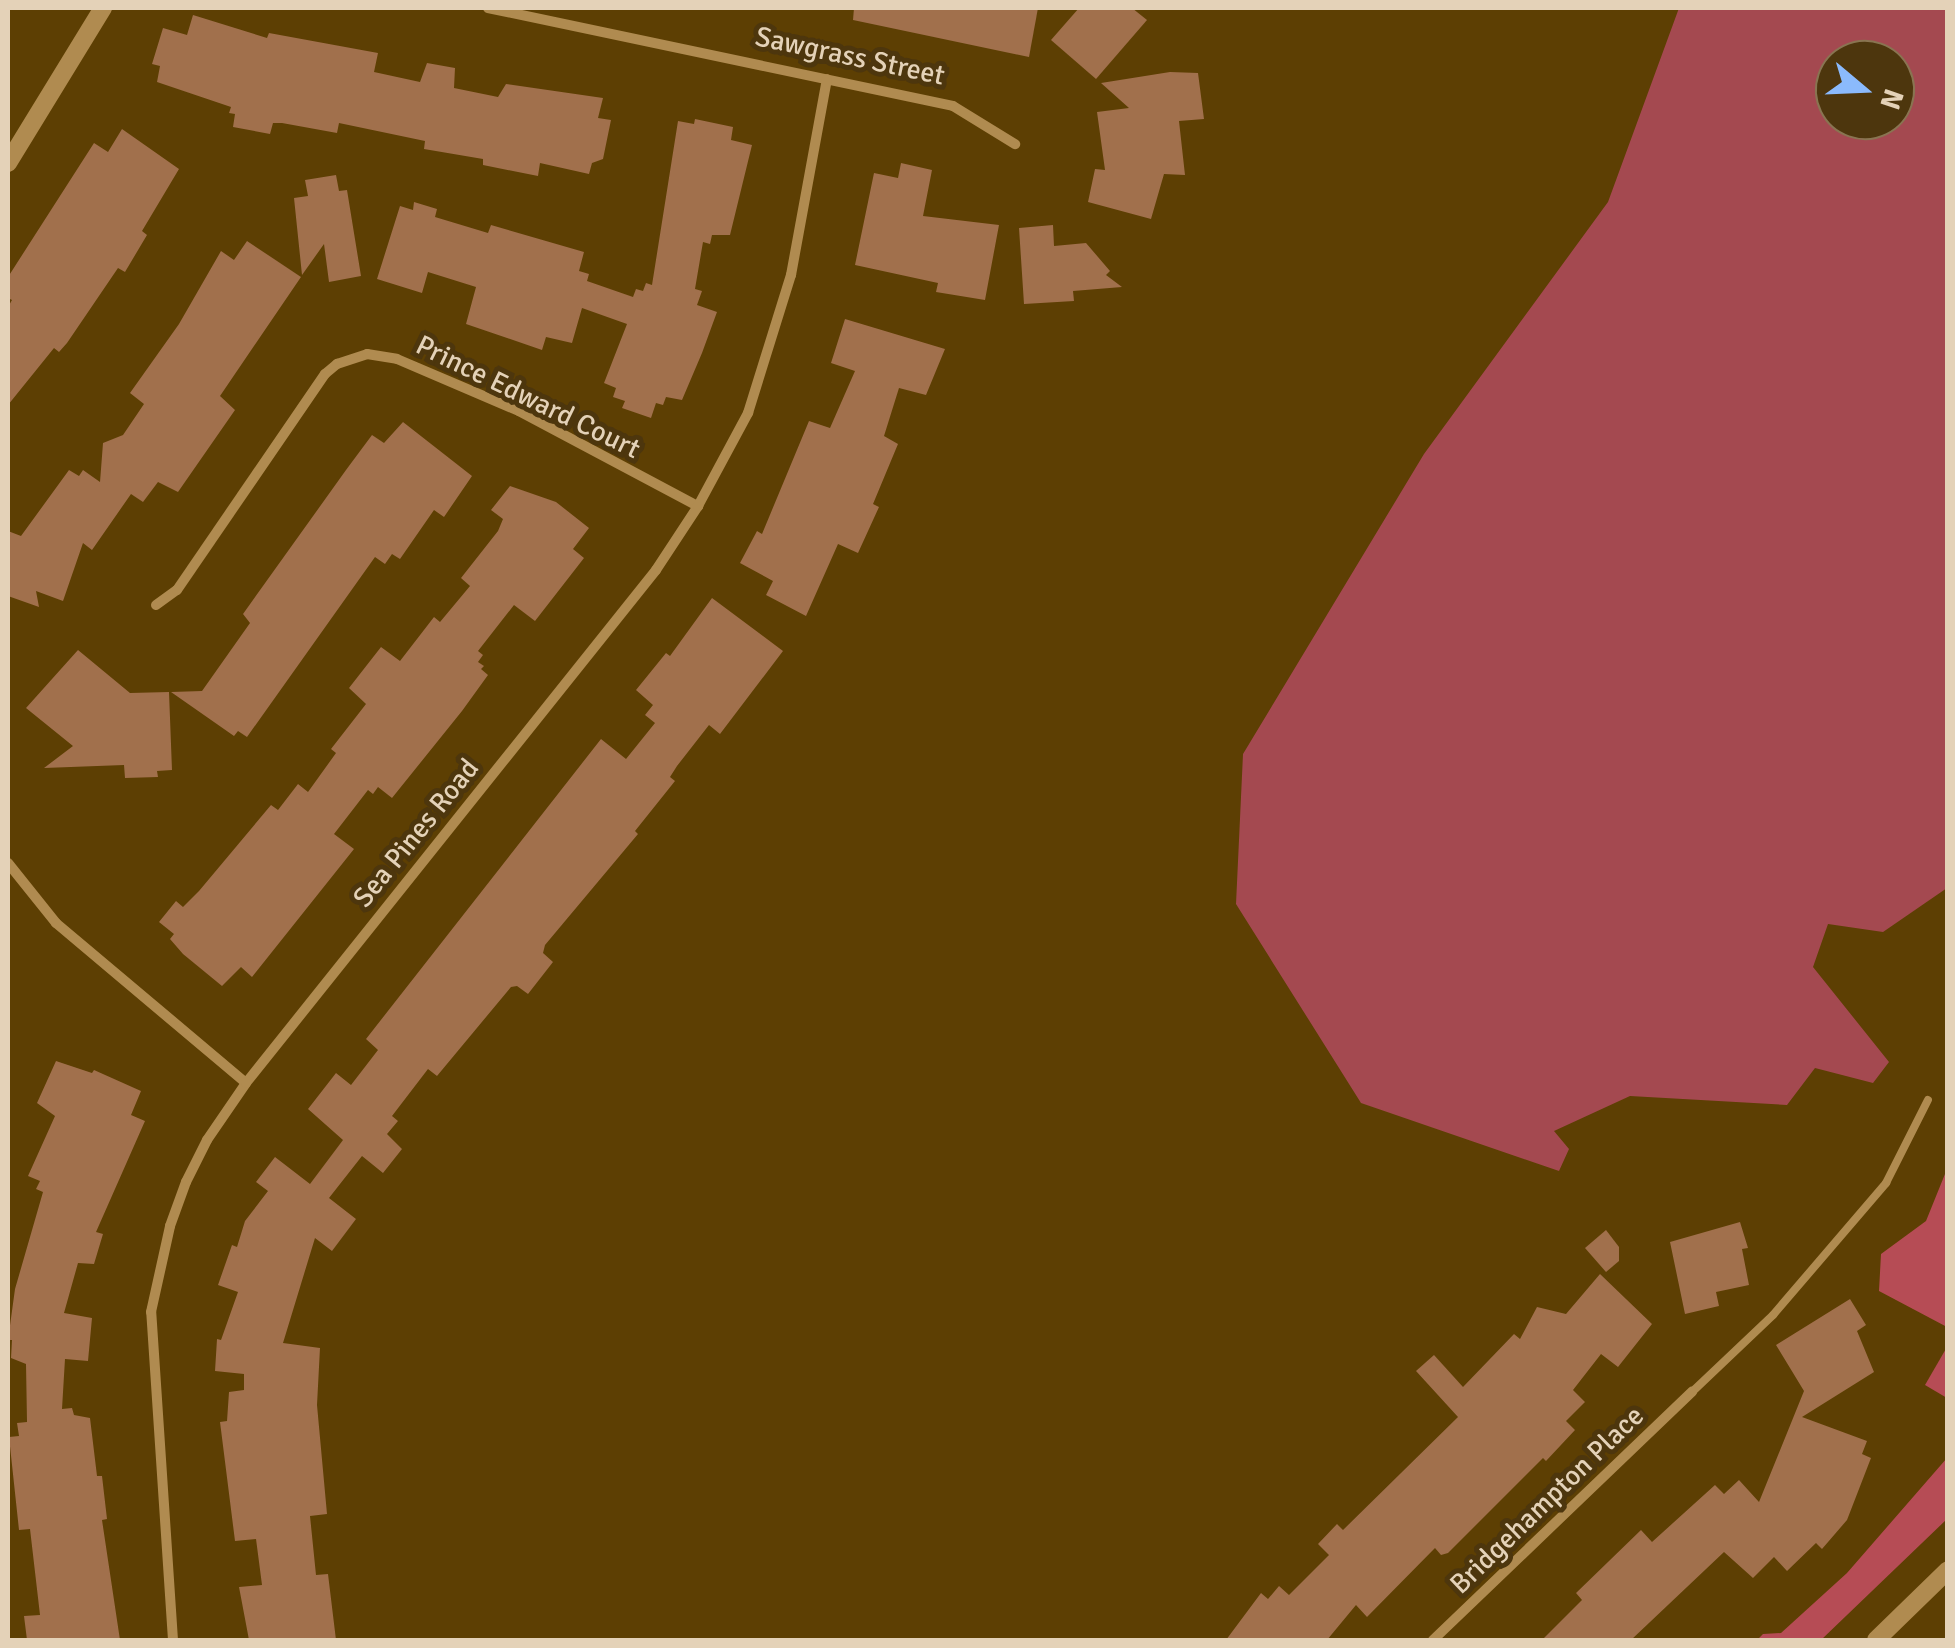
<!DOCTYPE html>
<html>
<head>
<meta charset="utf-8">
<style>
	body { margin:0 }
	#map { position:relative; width:1955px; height:1648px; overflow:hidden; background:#5d3f03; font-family:Signika,sans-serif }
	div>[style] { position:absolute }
	.green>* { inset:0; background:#a44950 }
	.forest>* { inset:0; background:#b64c55 }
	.building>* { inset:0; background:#a1704c }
	.service>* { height:8px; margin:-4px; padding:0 4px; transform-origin:4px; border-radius:4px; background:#b08b50 }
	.minor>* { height:10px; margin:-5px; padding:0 5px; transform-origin:5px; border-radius:5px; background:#b08b50 }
	.tertiary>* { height:18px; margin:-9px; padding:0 9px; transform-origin:9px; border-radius:9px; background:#b08b50 }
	span { translate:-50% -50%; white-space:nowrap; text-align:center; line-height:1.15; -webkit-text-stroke:10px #4d360d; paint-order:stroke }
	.street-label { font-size:28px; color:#e4d2b8 }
	.frame { position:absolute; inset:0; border:10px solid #e4d2b8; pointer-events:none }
	.north { position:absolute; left:1815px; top:40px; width:100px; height:100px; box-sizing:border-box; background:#4d360d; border:2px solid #897451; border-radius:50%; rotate:109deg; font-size:28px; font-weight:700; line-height:40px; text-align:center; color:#e4d2b8 }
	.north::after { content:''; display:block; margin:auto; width:35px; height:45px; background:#8bbafc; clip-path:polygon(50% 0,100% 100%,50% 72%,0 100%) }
</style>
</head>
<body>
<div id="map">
	<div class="green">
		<div style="clip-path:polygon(evenodd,1679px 8px,1947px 8px,1947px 888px,1883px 932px,1828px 924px,1813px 967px,1889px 1062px,1873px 1083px,1815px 1068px,1787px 1105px,1630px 1096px,1554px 1131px,1569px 1149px,1559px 1171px,1361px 1103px,1236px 904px,1243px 754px,1424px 454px,1608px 202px,1679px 8px,1835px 60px,1895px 60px,1895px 120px,1835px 120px,1835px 60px)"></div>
	</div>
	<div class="forest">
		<div style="clip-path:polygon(1947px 1169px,1947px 1327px,1879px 1291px,1881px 1254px,1926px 1221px)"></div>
		<div style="clip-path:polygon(1947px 1347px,1947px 1398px,1925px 1385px)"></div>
		<div style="clip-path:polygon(1947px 1458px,1947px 1519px,1821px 1640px,1757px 1640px,1763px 1634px,1781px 1633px,1847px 1573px)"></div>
	</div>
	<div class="building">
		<div style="clip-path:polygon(854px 8px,1038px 8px,1029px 57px,853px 20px)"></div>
		<div style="clip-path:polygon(1079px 8px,1132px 8px,1147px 20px,1096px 79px,1051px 40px)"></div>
		<div style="clip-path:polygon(193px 15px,267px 38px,269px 33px,378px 53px,374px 72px,420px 82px,427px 63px,455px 68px,454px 88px,498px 97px,506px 84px,603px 98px,598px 118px,611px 120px,603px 159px,592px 163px,589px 174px,540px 163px,538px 176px,483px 165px,483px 159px,424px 149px,425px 141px,339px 123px,337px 133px,282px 123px,273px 123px,270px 134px,233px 127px,235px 114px,229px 113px,231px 107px,157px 82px,160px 66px,152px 64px,163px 28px,187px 35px)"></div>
		<div style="clip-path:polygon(1170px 72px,1198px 73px,1204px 119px,1179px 121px,1185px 175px,1164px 174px,1151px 219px,1088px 202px,1095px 169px,1105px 170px,1097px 112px,1129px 108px,1101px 83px)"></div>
		<div style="clip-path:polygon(695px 119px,733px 127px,731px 140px,752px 145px,730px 235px,712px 235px,710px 244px,703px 242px,695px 289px,702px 291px,697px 305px,717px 312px,702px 353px,682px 400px,666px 397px,663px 405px,656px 403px,651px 418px,622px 408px,625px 401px,613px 397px,616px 388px,604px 383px,627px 324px,582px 308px,572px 343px,546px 337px,542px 350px,466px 324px,476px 287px,428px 272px,422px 293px,377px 279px,400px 206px,413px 210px,414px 202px,437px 209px,435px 217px,488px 233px,491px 225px,584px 252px,579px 271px,589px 274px,587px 281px,633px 297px,636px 289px,643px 291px,646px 283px,652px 285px,678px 121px,694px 124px)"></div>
		<div style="clip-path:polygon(122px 129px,179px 169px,142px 231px,147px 235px,125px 272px,118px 268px,67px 343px,59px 352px,54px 348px,8px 405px,8px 307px,12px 300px,8px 298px,8px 277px,94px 143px,108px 152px)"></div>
		<div style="clip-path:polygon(901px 163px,932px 170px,923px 216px,999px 225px,985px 300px,936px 292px,938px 283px,855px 265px,874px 173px,898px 178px)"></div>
		<div style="clip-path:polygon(336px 175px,339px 191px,347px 190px,361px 276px,329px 282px,324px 244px,302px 275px,294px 198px,308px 196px,305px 180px)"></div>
		<div style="clip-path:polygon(1053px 225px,1054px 246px,1086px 243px,1110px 271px,1106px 275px,1122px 287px,1073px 291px,1074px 301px,1024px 304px,1019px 228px)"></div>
		<div style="clip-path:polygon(247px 241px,301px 277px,220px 396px,235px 410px,178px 492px,158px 482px,143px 502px,131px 494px,92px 550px,83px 543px,63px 601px,36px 591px,39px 607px,8px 596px,8px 531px,21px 536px,69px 470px,79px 476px,83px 470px,100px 482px,103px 443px,123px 435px,144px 404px,130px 393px,179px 324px,221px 251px,234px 260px)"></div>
		<div style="clip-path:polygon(845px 319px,945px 349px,926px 395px,899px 388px,884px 436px,898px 444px,873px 504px,879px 507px,858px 553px,838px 544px,806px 616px,766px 595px,773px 581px,740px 563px,757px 531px,762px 534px,809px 421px,830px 428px,855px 371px,831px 363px)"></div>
		<div style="clip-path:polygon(403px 422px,472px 476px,444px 517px,434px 510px,400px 559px,392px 554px,385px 564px,375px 557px,247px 737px,238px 731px,234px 736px,171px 692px,202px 691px,250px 623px,243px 614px,346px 470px,372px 435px,384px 443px)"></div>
		<div style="clip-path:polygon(510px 486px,556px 502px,589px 528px,573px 549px,584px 558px,535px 621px,514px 605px,478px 651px,483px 655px,478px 662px,484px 666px,481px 669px,488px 675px,462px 711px,392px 798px,378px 787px,373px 794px,368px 790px,334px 834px,354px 849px,252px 977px,241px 967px,222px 986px,183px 954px,170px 939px,174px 934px,159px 922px,176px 901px,183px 907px,199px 891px,271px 805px,278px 810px,298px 784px,308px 792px,336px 753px,331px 749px,366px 704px,349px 688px,381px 647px,400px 661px,434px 617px,440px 622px,470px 586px,461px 578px,498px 531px,503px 519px,491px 510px)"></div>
		<div style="clip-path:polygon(712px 598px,783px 651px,720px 734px,709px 725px,677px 766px,670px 777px,675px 781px,635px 831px,638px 834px,545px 945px,543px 953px,553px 962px,528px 994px,517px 986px,511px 987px,437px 1076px,428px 1069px,392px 1116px,398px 1121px,387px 1134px,402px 1149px,383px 1173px,362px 1156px,329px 1198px,356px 1219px,332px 1251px,315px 1238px,283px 1343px,320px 1348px,317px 1405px,327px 1514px,310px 1516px,316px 1575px,328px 1574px,336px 1640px,249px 1640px,239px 1587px,262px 1585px,256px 1539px,235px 1541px,220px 1422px,227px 1421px,229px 1392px,244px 1390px,244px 1374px,215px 1371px,217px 1339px,221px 1340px,238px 1292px,218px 1285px,232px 1245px,237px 1247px,245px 1221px,268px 1191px,256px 1182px,275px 1157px,310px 1184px,343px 1140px,308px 1109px,336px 1073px,351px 1085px,378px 1050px,366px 1039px,601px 739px,626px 759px,655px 723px,645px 715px,653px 705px,636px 690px,666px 653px,670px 656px)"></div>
		<div style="clip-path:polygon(78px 650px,130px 693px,169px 692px,172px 770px,157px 771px,158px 777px,125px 778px,124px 765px,44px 768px,73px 746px,26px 708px)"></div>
		<div style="clip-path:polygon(56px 1061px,92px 1073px,94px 1070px,141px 1091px,131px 1115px,145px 1121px,96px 1232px,103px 1234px,94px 1264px,78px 1263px,64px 1313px,92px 1318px,88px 1361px,65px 1359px,62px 1409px,72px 1408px,74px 1415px,90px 1418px,97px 1476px,102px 1476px,107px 1519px,102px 1520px,120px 1640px,27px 1640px,24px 1616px,40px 1615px,30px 1529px,19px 1530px,9px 1437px,19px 1436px,17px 1423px,27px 1422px,26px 1364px,11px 1358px,12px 1340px,8px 1340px,15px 1289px,43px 1192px,36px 1189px,40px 1181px,28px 1176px,55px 1116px,37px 1103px)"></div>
		<div style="clip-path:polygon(1740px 1222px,1748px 1248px,1742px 1249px,1749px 1285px,1716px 1292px,1719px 1306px,1685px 1314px,1670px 1242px)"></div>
		<div style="clip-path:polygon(1606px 1230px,1619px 1247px,1619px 1261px,1606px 1272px,1585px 1248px)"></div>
		<div style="clip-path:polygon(1600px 1274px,1652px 1324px,1618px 1367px,1601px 1354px,1573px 1390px,1585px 1402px,1566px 1421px,1575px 1430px,1546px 1461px,1543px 1458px,1448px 1553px,1441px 1555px,1435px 1548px,1367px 1617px,1356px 1605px,1327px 1640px,1226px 1640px,1261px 1593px,1268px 1599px,1279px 1586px,1289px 1595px,1329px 1555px,1318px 1544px,1337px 1524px,1343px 1530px,1458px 1417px,1416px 1371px,1434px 1355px,1463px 1387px,1514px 1334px,1520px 1339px,1537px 1307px,1566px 1314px)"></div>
		<div style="clip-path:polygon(1850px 1299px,1866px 1325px,1857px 1331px,1874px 1372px,1802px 1417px,1867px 1441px,1862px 1454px,1871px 1458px,1847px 1520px,1822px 1549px,1816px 1543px,1787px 1571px,1774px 1557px,1753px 1578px,1724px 1552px,1631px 1640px,1542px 1640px,1582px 1600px,1576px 1593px,1641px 1530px,1652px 1542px,1715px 1485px,1724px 1494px,1739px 1480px,1759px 1502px,1804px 1391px,1776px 1345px)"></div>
	</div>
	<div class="service">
		<div style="left:1692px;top:1392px;width:112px;rotate:-43.5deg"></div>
		<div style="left:1773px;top:1315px;width:174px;rotate:-49.4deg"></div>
		<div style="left:1886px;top:1183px;width:93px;rotate:-63.2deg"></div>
	</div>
	<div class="minor">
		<div style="left:488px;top:8px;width:475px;rotate:11.9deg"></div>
		<div style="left:953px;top:106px;width:73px;rotate:31.5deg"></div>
		<div style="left:156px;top:605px;width:26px;rotate:-36deg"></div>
		<div style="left:177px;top:590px;width:262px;rotate:-55.6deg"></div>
		<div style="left:325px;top:374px;width:16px;rotate:-40deg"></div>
		<div style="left:337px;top:364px;width:32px;rotate:-18deg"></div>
		<div style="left:367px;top:354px;width:30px;rotate:9deg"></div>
		<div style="left:397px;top:359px;width:133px;rotate:23.1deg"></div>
		<div style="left:519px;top:411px;width:203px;rotate:28deg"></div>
		<div style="left:8px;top:863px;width:77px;rotate:51.3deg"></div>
		<div style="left:56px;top:923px;width:248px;rotate:40.1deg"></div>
		<div style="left:173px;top:1640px;width:329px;rotate:-93.8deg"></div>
		<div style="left:151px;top:1312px;width:88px;rotate:-77.5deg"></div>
		<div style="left:170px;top:1226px;width:47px;rotate:-70deg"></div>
		<div style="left:186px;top:1182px;width:47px;rotate:-63.4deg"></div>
		<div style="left:207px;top:1140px;width:69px;rotate:-55.6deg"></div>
		<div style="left:246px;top:1083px;width:657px;rotate:-51.37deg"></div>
		<div style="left:656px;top:570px;width:77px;rotate:-56.7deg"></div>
		<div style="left:698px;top:506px;width:106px;rotate:-61.7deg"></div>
		<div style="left:748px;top:413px;width:145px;rotate:-72.7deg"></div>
		<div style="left:791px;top:275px;width:199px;rotate:-79.6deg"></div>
		<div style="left:1433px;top:1640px;width:359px;rotate:-43.8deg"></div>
	</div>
	<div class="tertiary">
		<div style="left:8px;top:163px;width:182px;rotate:-58.5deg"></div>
		<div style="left:1876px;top:1640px;width:100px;rotate:-44.2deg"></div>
	</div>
	<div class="street-label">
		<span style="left:850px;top:56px;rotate:12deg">Sawgrass Street</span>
		<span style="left:528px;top:397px;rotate:26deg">Prince Edward Court</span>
		<span style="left:416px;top:833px;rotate:-51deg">Sea Pines Road</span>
		<span style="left:1547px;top:1500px;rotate:-44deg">Bridgehampton Place</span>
	</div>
	<div class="frame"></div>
	<div class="north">N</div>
</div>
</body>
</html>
